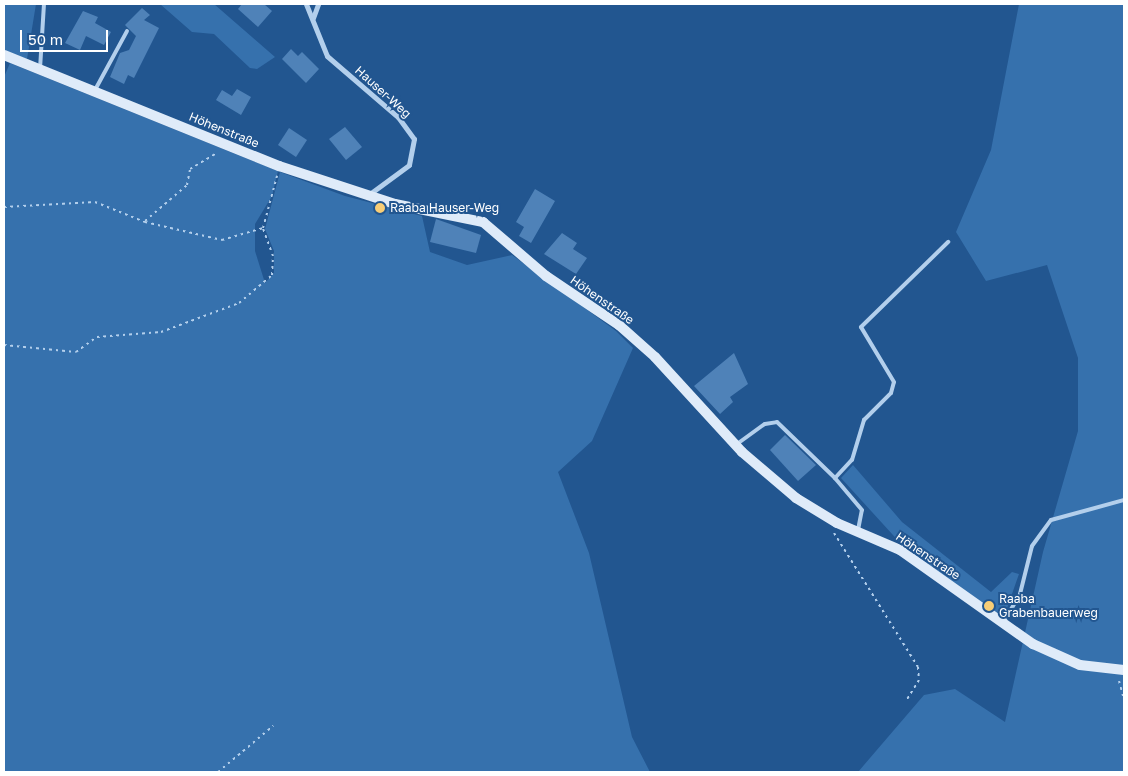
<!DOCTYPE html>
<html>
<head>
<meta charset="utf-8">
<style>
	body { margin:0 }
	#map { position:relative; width:1128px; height:776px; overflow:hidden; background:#225690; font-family:"Golos Text",sans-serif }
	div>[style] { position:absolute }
	.green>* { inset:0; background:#3671ad }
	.building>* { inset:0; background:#4f82b8 }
	.path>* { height:2px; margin-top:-1px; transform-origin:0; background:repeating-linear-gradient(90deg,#b3cfec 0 2.5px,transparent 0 6.5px) }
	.lane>* { height:4px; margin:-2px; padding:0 2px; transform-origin:2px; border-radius:2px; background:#b3cfec }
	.street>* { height:5px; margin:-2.5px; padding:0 2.5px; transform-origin:2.5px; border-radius:2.5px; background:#b3cfec }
	.secondary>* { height:10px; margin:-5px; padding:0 5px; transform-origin:5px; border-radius:5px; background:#dfebf9 }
	.dots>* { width:14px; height:14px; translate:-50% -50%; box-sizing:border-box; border:2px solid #225690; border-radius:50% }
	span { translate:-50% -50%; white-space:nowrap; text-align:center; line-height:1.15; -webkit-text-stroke:4px #225690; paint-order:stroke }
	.street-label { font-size:12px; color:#fff }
	.poi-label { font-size:12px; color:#fff }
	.left { translate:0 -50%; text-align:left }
	.frame { position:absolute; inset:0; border:5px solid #fff; pointer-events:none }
	.scale { position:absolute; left:20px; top:30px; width:88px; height:22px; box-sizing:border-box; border:2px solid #fff; border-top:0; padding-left:6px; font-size:15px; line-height:18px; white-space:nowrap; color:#fff; -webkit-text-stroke:4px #225690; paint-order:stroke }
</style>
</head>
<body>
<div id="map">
	<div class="green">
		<div style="clip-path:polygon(4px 4px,36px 4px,27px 59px,4px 51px)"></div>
		<div style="clip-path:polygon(160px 4px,214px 4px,275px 57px,257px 69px,250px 68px,214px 34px,192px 32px)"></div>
		<div style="clip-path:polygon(1019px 4px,1124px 4px,1124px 772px,858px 772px,924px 695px,955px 689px,1005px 722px,1043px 552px,1078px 431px,1078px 358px,1047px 265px,986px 281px,956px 232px,991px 150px)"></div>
		<div style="clip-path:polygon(10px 63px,278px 171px,272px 196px,255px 224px,255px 251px,265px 283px,274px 273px,274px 251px,265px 229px,280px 172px,345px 196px,422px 216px,430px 252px,467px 265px,512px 255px,616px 331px,633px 348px,592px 441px,558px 472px,589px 553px,632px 737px,650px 772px,4px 772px,4px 77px)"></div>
		<div style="clip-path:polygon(853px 465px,902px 522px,991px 592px,1012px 572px,1019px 574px,1005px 614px,1000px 616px,903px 546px,841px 478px)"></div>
	</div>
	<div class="building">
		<div style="clip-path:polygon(242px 4px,264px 4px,272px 11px,258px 27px,238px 9px)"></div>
		<div style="clip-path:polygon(142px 8px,150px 15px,144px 20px,159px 28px,134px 78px,128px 75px,124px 84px,110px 77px,120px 53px,129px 50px,136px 36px,125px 25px)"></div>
		<div style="clip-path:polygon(83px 11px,98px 17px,95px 23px,111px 32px,104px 45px,86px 36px,80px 50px,65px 43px)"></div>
		<div style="clip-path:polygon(291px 49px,298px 56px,302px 52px,319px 69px,306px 83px,282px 59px)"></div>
		<div style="clip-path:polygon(237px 89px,251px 97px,241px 115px,216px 100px,222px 90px,232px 96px)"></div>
		<div style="clip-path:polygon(345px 127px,362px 147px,346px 160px,329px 139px)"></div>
		<div style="clip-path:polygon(289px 128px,307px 140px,296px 157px,278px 145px)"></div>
		<div style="clip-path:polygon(535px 189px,555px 201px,531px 243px,519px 236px,524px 227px,516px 222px)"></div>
		<div style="clip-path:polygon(436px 219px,481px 235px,476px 253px,430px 242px)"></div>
		<div style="clip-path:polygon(562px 233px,577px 243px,573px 249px,587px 258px,576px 274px,544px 254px)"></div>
		<div style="clip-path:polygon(734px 353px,748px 384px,730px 397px,733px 402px,720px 414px,694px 386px)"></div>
		<div style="clip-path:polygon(785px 435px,816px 465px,798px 481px,770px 450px)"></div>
	</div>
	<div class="path">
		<div style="left:4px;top:207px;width:91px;rotate:-3.1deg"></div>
		<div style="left:95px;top:202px;width:54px;rotate:21.8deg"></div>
		<div style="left:145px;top:222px;width:79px;rotate:13.2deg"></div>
		<div style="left:222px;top:240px;width:43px;rotate:-16.3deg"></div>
		<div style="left:263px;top:228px;width:54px;rotate:-74.9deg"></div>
		<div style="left:145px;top:221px;width:55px;rotate:-40.6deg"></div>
		<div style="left:187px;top:185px;width:16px;rotate:-79deg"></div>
		<div style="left:190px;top:169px;width:31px;rotate:-31deg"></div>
		<div style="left:4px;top:345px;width:72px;rotate:5.6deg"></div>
		<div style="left:76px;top:352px;width:26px;rotate:-36deg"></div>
		<div style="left:97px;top:337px;width:64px;rotate:-4.5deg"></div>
		<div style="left:161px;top:332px;width:83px;rotate:-20.4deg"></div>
		<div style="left:239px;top:303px;width:43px;rotate:-40.3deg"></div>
		<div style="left:272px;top:275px;width:19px;rotate:-87deg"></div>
		<div style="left:273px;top:256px;width:30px;rotate:-110deg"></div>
		<div style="left:834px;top:533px;width:158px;rotate:57.9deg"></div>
		<div style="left:918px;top:667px;width:13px;rotate:86deg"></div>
		<div style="left:919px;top:680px;width:25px;rotate:122deg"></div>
		<div style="left:1119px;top:681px;width:20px;rotate:75deg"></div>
		<div style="left:218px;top:772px;width:72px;rotate:-39.9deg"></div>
	</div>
	<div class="lane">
		<div style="left:40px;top:69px;width:65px;rotate:-86.5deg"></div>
		<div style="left:95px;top:90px;width:67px;rotate:-61.5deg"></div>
		<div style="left:737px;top:444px;width:34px;rotate:-36deg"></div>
		<div style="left:765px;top:424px;width:12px;rotate:-9deg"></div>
		<div style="left:777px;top:422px;width:81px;rotate:44deg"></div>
		<div style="left:858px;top:530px;width:20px;rotate:-79deg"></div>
		<div style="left:862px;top:510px;width:42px;rotate:-130.2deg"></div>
		<div style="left:835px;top:478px;width:25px;rotate:-47deg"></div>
		<div style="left:852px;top:460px;width:42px;rotate:-73.3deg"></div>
		<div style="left:864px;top:420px;width:38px;rotate:-45deg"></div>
		<div style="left:891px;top:393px;width:11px;rotate:-75deg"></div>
		<div style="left:894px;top:382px;width:64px;rotate:-121deg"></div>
		<div style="left:861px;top:327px;width:122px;rotate:-44.3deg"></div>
		<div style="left:1004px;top:621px;width:31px;rotate:-59deg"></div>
		<div style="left:1020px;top:594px;width:49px;rotate:-76deg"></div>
		<div style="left:1032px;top:546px;width:32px;rotate:-54deg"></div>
		<div style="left:1051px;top:520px;width:76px;rotate:-15.3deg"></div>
	</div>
	<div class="street">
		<div style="left:306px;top:4px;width:56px;rotate:68deg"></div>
		<div style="left:327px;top:56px;width:94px;rotate:40.7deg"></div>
		<div style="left:398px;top:117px;width:27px;rotate:54deg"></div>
		<div style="left:414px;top:139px;width:26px;rotate:101deg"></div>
		<div style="left:409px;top:165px;width:52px;rotate:143.6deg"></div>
		<div style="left:313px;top:18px;width:15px;rotate:-70deg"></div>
	</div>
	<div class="secondary">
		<div style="left:4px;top:55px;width:297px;rotate:22deg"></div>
		<div style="left:279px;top:166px;width:122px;rotate:18.1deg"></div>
		<div style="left:395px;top:204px;width:90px;rotate:11.6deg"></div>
		<div style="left:483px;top:222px;width:83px;rotate:40.6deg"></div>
		<div style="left:546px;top:276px;width:88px;rotate:33.9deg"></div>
		<div style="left:619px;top:325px;width:48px;rotate:41.6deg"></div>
		<div style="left:655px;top:357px;width:129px;rotate:47.5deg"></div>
		<div style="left:742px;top:452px;width:71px;rotate:40.4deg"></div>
		<div style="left:796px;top:498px;width:48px;rotate:31.4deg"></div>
		<div style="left:837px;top:523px;width:69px;rotate:23.2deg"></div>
		<div style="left:900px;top:550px;width:163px;rotate:35.3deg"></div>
		<div style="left:1033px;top:644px;width:51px;rotate:24.1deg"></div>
		<div style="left:1080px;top:665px;width:44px;rotate:6.5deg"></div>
	</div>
	<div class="dots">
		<div style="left:380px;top:208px;background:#f8cd76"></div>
		<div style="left:989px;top:606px;background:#f8cd76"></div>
	</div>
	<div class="street-label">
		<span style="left:383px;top:92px;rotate:42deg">Hauser-Weg</span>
		<span style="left:224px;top:130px;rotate:22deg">Höhenstraße</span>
		<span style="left:602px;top:300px;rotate:35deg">Höhenstraße</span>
		<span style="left:928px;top:556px;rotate:34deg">Höhenstraße</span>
	</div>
	<div class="poi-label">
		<span class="left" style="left:390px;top:208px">Raaba Hauser-Weg</span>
		<span class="left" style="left:999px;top:606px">Raaba<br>Grabenbauerweg</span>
	</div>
	<div class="frame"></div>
	<div class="scale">50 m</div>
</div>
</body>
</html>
